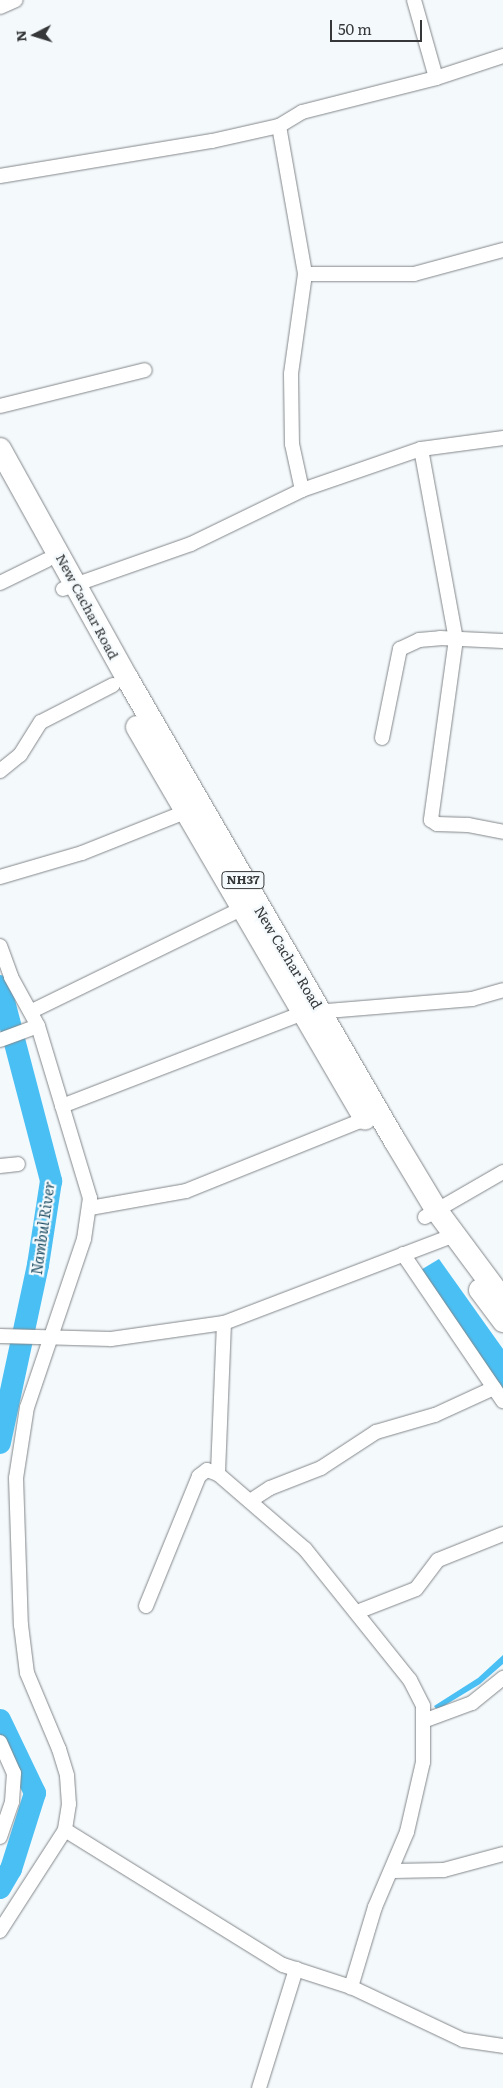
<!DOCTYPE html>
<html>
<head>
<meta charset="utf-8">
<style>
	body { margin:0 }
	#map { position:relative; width:503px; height:2088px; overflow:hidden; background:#f4f9fc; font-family:Literata,serif }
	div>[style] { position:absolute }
	.water>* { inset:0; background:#4abff3 }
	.river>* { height:22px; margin:-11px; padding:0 11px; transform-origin:11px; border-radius:11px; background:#4abff3 }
	.roads { filter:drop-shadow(0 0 1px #83878a) drop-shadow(0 0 1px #83878a) }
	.minor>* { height:14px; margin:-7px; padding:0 7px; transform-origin:7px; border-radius:7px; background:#fff }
	.trunk>* { height:22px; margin:-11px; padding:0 11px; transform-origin:11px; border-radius:11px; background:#fff }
	span { translate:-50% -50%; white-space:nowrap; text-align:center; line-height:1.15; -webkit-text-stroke:4.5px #f4f9fc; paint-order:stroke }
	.shield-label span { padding:1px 4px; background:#f4f9fc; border:1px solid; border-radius:4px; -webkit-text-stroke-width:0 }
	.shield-label { font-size:12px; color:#353738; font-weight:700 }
	.street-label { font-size:14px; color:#353738 }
	.water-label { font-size:15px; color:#204f65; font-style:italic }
	.north { position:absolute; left:10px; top:10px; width:50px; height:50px; -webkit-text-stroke:4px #f4f9fc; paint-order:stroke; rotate:265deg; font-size:14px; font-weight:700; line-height:20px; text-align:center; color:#353738 }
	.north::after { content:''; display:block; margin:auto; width:18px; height:22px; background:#353738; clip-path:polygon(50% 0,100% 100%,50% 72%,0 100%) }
	.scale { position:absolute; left:330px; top:20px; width:92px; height:22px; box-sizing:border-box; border:2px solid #353738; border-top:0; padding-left:6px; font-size:15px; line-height:18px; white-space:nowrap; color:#353738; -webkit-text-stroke:4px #f4f9fc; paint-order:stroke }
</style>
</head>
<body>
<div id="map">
	<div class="water">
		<div style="clip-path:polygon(439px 1259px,503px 1349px,503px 1398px,419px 1271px)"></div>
		<div style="clip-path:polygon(503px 1655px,503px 1664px,480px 1684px,437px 1710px,434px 1706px,478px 1678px)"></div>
	</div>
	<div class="river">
		<div style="left:0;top:986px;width:202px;rotate:75.3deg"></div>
		<div style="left:51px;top:1181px;width:85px;rotate:98.8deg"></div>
		<div style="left:38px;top:1265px;width:182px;rotate:102.1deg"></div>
		<div style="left:0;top:1720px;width:81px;rotate:64.4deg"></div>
		<div style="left:35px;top:1793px;width:80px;rotate:107.5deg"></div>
		<div style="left:11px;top:1869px;width:22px;rotate:120deg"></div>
	</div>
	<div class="roads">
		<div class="minor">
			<div style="left:414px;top:0;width:81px;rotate:74.2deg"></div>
			<div style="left:0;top:7px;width:17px;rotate:-24deg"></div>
			<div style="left:279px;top:126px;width:150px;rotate:80deg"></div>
			<div style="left:305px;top:274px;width:101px;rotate:98deg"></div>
			<div style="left:291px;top:374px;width:70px;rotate:89.2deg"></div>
			<div style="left:292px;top:444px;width:47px;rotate:77.7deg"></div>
			<div style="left:0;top:176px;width:215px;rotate:-9.4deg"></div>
			<div style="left:212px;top:141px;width:69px;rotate:-12.6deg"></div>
			<div style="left:279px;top:126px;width:27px;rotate:-31deg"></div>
			<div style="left:302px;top:112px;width:138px;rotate:-14.2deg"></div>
			<div style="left:436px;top:78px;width:71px;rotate:-18.2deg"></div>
			<div style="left:305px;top:274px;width:109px"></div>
			<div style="left:414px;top:274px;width:92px;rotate:-15.1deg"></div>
			<div style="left:0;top:406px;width:149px;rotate:-13.9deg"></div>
			<div style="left:421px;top:449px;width:193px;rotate:79.6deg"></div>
			<div style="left:456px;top:639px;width:183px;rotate:97.9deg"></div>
			<div style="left:431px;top:820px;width:7px;rotate:34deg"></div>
			<div style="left:437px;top:824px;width:31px;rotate:2deg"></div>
			<div style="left:468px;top:825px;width:36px;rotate:11deg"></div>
			<div style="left:0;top:583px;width:52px;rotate:-26.1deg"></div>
			<div style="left:63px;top:589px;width:136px;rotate:-19.4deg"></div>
			<div style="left:191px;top:544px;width:123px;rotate:-25.9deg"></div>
			<div style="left:302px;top:490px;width:126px;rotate:-19deg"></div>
			<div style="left:421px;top:449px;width:83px;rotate:-7.6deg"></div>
			<div style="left:382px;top:738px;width:91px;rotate:-78.6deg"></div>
			<div style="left:400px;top:649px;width:21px;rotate:-25deg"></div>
			<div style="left:419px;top:640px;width:21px;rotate:-5deg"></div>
			<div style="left:440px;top:638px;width:63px;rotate:2.7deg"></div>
			<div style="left:0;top:771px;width:26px;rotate:-39deg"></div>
			<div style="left:20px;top:755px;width:39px;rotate:-58deg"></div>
			<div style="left:41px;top:722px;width:81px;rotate:-27.2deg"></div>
			<div style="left:0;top:877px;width:85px;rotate:-16.3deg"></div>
			<div style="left:82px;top:853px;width:111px;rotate:-21.7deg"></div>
			<div style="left:0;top:946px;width:33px;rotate:70deg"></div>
			<div style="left:11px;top:977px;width:56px;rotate:61.1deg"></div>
			<div style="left:38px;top:1026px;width:180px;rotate:73.2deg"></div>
			<div style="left:90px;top:1198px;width:41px;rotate:98.3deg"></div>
			<div style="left:84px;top:1239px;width:177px;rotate:108.7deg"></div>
			<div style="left:27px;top:1407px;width:72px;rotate:98.8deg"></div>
			<div style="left:16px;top:1478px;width:147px;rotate:88.1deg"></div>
			<div style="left:21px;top:1625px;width:48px;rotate:82.9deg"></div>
			<div style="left:27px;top:1673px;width:82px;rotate:67.2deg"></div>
			<div style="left:59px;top:1749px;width:28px;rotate:73deg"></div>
			<div style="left:67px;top:1776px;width:28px;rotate:86deg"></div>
			<div style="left:69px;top:1804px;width:26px;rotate:99deg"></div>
			<div style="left:65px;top:1830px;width:120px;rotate:122.8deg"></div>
			<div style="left:32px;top:1011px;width:242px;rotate:-26deg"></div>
			<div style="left:0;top:1040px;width:40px;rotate:-20.2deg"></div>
			<div style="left:62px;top:1106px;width:258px;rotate:-21.1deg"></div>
			<div style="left:303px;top:1013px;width:170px;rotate:-4.7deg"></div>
			<div style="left:472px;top:999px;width:32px;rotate:-16deg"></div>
			<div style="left:0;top:1166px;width:18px;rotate:-6deg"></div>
			<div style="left:90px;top:1208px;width:97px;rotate:-10deg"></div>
			<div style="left:186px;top:1191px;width:193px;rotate:-21.9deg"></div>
			<div style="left:425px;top:1217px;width:90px;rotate:-30deg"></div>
			<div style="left:403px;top:1254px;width:178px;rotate:55.8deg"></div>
			<div style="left:224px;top:1323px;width:151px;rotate:92.3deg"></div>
			<div style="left:218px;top:1474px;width:115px;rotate:40.8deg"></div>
			<div style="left:305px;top:1549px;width:168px;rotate:51.3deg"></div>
			<div style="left:410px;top:1680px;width:29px;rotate:63deg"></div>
			<div style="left:423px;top:1706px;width:56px;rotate:90deg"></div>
			<div style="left:423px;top:1762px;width:72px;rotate:102.9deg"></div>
			<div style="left:407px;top:1832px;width:82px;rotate:113.1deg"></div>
			<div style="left:375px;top:1907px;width:84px;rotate:106.7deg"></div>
			<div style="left:0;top:1336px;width:111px;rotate:1.5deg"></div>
			<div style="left:111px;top:1339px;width:114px;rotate:-8.1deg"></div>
			<div style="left:224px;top:1323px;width:247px;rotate:-20.9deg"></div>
			<div style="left:250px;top:1501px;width:24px;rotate:-33deg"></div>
			<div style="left:270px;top:1488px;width:55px;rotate:-21.4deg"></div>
			<div style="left:321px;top:1468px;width:66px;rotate:-33.2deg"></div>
			<div style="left:376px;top:1432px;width:61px;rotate:-16.1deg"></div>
			<div style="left:435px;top:1415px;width:65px;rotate:-24.6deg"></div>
			<div style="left:146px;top:1606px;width:140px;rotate:-67.8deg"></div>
			<div style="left:199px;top:1476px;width:10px;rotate:-37deg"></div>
			<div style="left:207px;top:1470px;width:12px;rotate:20deg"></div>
			<div style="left:357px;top:1612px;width:63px;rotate:-21.3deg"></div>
			<div style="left:416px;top:1589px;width:36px;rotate:-53deg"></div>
			<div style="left:438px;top:1560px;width:70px;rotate:-21.8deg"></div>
			<div style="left:426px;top:1720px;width:49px;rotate:-20.3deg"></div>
			<div style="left:472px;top:1703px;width:40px;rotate:-39deg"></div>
			<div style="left:0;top:1742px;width:34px;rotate:66deg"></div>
			<div style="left:14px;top:1773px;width:29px;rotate:94deg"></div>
			<div style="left:12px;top:1802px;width:37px;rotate:109deg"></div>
			<div style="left:65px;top:1830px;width:256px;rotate:31.8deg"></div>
			<div style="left:283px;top:1965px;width:71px;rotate:17.9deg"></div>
			<div style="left:351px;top:1987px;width:124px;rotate:25.3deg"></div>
			<div style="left:463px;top:2040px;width:40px;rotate:8.5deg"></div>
			<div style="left:393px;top:1871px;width:51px;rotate:-1.1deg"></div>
			<div style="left:444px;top:1870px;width:61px;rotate:-15.2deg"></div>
			<div style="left:259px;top:2088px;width:125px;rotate:-72.7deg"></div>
		</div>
		<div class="trunk">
			<div style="left:0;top:449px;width:262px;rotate:61deg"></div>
			<div style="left:127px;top:678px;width:535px;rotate:59.94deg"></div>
			<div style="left:395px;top:1141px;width:82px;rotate:59deg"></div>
			<div style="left:437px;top:1211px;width:111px;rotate:53.4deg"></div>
			<div style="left:137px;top:727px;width:453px;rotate:59.8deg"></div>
			<div style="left:480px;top:1290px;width:39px;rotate:53deg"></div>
		</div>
	</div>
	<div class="shield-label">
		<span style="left:243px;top:880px">NH37</span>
	</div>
	<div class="street-label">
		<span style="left:88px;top:606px;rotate:62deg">New Cachar Road</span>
		<span style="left:289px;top:957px;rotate:59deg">New Cachar Road</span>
	</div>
	<div class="water-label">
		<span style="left:42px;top:1228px;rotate:-82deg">Nambul River</span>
	</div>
	<div class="north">N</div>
	<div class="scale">50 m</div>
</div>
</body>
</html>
